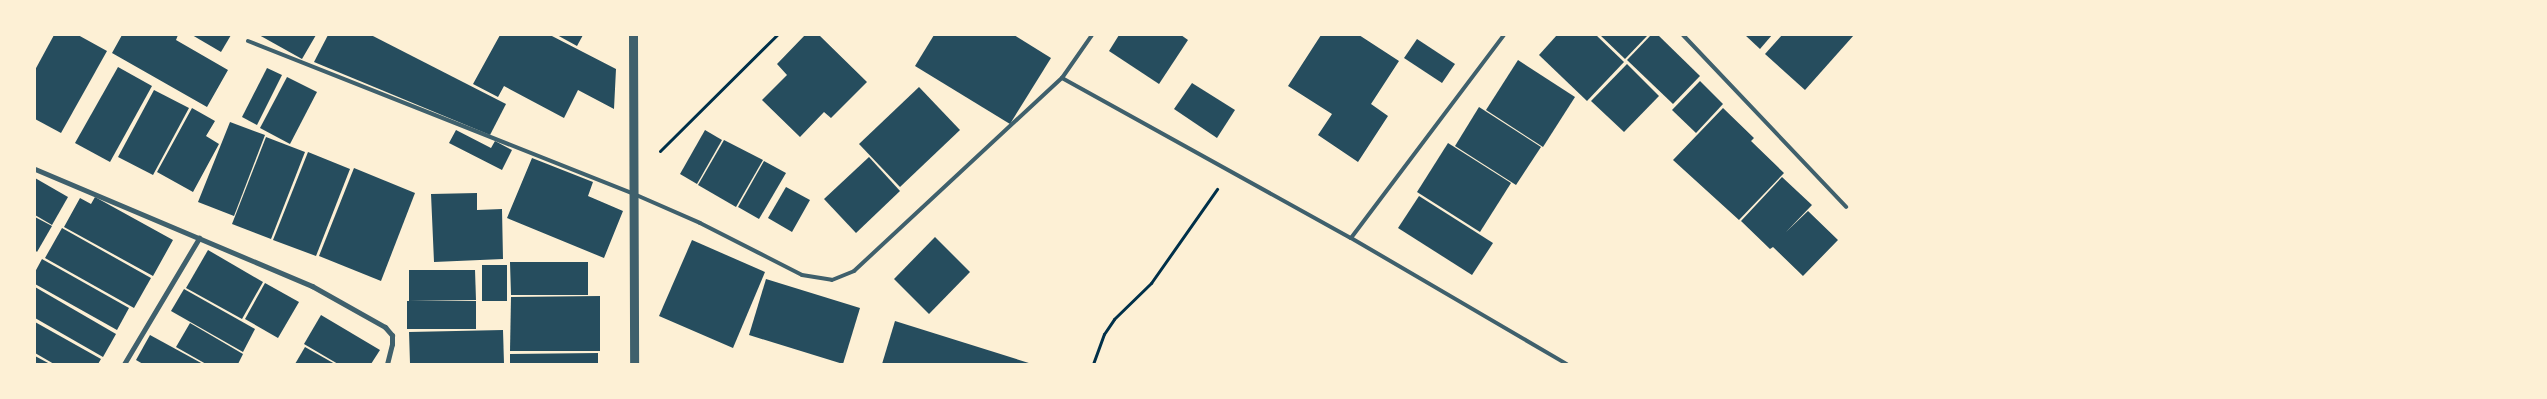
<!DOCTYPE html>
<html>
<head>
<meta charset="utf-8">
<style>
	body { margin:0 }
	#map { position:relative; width:2547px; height:399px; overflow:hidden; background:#fdf0d5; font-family:Manrope,sans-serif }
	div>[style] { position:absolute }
	.building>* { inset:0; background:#264d5e }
	.path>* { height:3px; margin:-1.5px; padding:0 1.5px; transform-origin:1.5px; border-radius:1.5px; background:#003049 }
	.service>* { height:4px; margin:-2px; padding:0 2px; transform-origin:2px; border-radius:2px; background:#3f606c }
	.minor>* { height:5px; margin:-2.5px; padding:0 2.5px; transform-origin:2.5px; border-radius:2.5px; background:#3f606c }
	.tertiary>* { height:9px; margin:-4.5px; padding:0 4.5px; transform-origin:4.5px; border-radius:4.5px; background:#3f606c }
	span { translate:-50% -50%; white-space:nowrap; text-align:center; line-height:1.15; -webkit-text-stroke:4px #fdf0d5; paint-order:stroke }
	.frame { position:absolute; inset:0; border:36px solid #fdf0d5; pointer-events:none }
</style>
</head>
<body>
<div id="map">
	<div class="building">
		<div style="clip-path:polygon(54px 35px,78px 35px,107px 51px,61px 133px,35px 119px,35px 70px)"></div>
		<div style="clip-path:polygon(122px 35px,178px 35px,176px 40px,228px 70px,207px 107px,112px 53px)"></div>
		<div style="clip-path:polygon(192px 35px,231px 35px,221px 52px)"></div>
		<div style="clip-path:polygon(259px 35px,316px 35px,302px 59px)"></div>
		<div style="clip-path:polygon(328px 35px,371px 35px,506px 104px,490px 135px,314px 62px)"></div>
		<div style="clip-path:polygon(500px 35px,550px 35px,616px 69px,614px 109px,578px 90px,564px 118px,504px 86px,498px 97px,473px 84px)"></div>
		<div style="clip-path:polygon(557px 35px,583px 35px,577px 46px)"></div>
		<div style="clip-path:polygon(805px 35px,819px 35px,867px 82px,831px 118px,824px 112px,800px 137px,762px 100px,787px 75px,777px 64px)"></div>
		<div style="clip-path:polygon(934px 35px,1014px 35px,1051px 58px,1010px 124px,915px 66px)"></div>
		<div style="clip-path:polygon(1119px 35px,1181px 35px,1188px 40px,1159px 84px,1109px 51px)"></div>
		<div style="clip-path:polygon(1321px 35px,1359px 35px,1399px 61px,1371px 104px,1388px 116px,1358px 162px,1318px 135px,1332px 114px,1288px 86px)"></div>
		<div style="clip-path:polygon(1557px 35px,1596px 35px,1624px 62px,1587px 101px,1539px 55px)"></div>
		<div style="clip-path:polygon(1600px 35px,1648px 35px,1625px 59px)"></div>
		<div style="clip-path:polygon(1651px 35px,1658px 35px,1700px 76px,1673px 104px,1627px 60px)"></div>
		<div style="clip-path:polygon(1745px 35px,1772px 35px,1760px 49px)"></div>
		<div style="clip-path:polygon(1782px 35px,1854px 35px,1805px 90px,1765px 54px)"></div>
		<div style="clip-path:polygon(1417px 39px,1455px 64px,1442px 83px,1404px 58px)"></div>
		<div style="clip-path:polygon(1518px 60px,1575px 97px,1543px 147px,1486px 110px)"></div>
		<div style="clip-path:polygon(1627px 64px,1659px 96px,1624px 132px,1591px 101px)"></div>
		<div style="clip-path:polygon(118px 67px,152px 86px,110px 162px,75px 143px)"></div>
		<div style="clip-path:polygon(267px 68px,282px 75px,257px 125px,242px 117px)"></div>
		<div style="clip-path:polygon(287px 77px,317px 92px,290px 144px,260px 128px)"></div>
		<div style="clip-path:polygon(1700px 81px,1723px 104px,1696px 133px,1672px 110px)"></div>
		<div style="clip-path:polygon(1192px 83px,1235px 110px,1217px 138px,1174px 109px)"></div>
		<div style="clip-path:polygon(919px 87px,960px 130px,900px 187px,859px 144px)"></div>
		<div style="clip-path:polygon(154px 90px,189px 108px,153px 175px,118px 157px)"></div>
		<div style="clip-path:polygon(1479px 107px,1541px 147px,1516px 185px,1455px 146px)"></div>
		<div style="clip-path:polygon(192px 108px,215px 121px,206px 136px,219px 144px,193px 192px,157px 172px)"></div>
		<div style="clip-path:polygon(1723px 108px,1754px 138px,1751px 141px,1784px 173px,1739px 220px,1673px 160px)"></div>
		<div style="clip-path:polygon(230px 122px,265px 135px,234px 216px,198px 202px)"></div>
		<div style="clip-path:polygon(456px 130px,491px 148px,495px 141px,512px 150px,502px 170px,449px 143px)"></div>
		<div style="clip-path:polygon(705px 130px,722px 140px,697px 184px,680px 174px)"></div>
		<div style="clip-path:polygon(266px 137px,305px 152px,271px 239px,232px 224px)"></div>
		<div style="clip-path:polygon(724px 140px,763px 160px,736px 207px,698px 185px)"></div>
		<div style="clip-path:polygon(1448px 143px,1511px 183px,1480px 232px,1417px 192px)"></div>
		<div style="clip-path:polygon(308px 152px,350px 169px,316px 256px,273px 240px)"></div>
		<div style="clip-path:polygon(869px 157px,900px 191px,856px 233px,824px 199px)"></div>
		<div style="clip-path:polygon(532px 158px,593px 182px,588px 196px,623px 211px,604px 258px,507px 218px)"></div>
		<div style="clip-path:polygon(764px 161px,786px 173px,759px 219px,738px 207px)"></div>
		<div style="clip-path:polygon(354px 168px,415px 193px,381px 281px,319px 256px)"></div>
		<div style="clip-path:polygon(1782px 177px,1812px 205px,1786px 232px,1808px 211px,1838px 240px,1803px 276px,1773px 247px,1770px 249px,1741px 221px)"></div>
		<div style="clip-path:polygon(35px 178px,68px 197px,52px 225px,35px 215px)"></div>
		<div style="clip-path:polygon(786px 187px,810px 200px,792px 232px,768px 218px)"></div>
		<div style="clip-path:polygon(477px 193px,477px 210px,502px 209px,503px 259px,434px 262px,431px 194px)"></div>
		<div style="clip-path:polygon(1419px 196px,1493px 243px,1472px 275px,1398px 228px)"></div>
		<div style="clip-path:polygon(95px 197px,173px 240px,153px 276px,64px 227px,80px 198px,91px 204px)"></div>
		<div style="clip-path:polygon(35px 217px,52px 226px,37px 252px,35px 250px)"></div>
		<div style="clip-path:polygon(62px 228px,151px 278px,134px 308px,45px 258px)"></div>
		<div style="clip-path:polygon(935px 237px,970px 272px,929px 314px,894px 279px)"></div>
		<div style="clip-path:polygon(692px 240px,765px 272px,733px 348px,659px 316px)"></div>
		<div style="clip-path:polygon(208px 250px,263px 282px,242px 319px,186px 288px)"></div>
		<div style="clip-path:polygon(42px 259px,129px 308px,117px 330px,35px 284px,35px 272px)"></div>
		<div style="clip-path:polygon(510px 262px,588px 262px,588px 295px,511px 295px)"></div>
		<div style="clip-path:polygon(482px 265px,507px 265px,507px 301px,482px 301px)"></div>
		<div style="clip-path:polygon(409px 270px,475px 270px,476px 300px,409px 301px)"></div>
		<div style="clip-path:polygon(766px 279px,860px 308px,843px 364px,749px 335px)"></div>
		<div style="clip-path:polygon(265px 283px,299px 302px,278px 338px,245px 319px)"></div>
		<div style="clip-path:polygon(35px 287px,116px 334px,103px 357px,35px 318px)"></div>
		<div style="clip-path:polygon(184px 289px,255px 329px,243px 352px,171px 311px)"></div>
		<div style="clip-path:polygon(600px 296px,600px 351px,510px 351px,511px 297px)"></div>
		<div style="clip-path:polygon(407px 301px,476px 301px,476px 329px,407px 329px)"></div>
		<div style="clip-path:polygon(321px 315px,380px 350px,371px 364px,338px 364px,304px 344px)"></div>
		<div style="clip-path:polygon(895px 321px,1032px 364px,882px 364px)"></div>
		<div style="clip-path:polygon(35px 322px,101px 359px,98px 364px,54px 364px,35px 353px)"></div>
		<div style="clip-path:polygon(190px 323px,243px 354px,238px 364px,206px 364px,176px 347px)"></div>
		<div style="clip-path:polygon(503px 330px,504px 364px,410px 364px,409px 332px)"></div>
		<div style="clip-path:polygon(150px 335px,203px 364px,143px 364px,136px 360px)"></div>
		<div style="clip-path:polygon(305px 347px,335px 364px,295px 364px)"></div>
		<div style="clip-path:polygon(598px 353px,598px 364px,510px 364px,510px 354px)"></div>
		<div style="clip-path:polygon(35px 356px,50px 364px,35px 364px)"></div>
	</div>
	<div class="path">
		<div style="left:660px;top:151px;width:165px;rotate:-44.8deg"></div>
		<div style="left:1093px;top:364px;width:32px;rotate:-70deg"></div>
		<div style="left:1104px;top:334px;width:18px;rotate:-56deg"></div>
		<div style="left:1114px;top:319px;width:52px;rotate:-44.2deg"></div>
		<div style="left:1151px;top:283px;width:115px;rotate:-54.9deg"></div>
	</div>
	<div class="service">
		<div style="left:1683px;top:35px;width:237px;rotate:46.5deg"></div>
		<div style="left:248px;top:41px;width:415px;rotate:21.6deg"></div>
		<div style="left:634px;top:194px;width:72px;rotate:23.7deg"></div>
		<div style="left:700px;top:223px;width:114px;rotate:27deg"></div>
		<div style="left:802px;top:275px;width:30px;rotate:9deg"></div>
		<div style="left:832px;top:280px;width:24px;rotate:-22deg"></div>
		<div style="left:854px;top:271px;width:284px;rotate:-42.9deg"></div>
		<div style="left:1062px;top:78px;width:330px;rotate:29deg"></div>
		<div style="left:1351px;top:238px;width:254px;rotate:-53deg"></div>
		<div style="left:1062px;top:78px;width:52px;rotate:-55.1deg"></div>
		<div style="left:1351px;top:238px;width:250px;rotate:30.3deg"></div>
	</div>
	<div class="minor">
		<div style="left:35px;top:169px;width:301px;rotate:22.9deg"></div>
		<div style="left:312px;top:286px;width:84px;rotate:29.3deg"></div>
		<div style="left:385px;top:327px;width:11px;rotate:49deg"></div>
		<div style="left:392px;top:335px;width:9px;rotate:90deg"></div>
		<div style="left:392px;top:344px;width:21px;rotate:104deg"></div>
		<div style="left:124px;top:364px;width:147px;rotate:-59.2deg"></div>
	</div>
	<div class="tertiary">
		<div style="left:633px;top:35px;width:329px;rotate:89.8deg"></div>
	</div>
	<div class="frame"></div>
</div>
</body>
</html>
